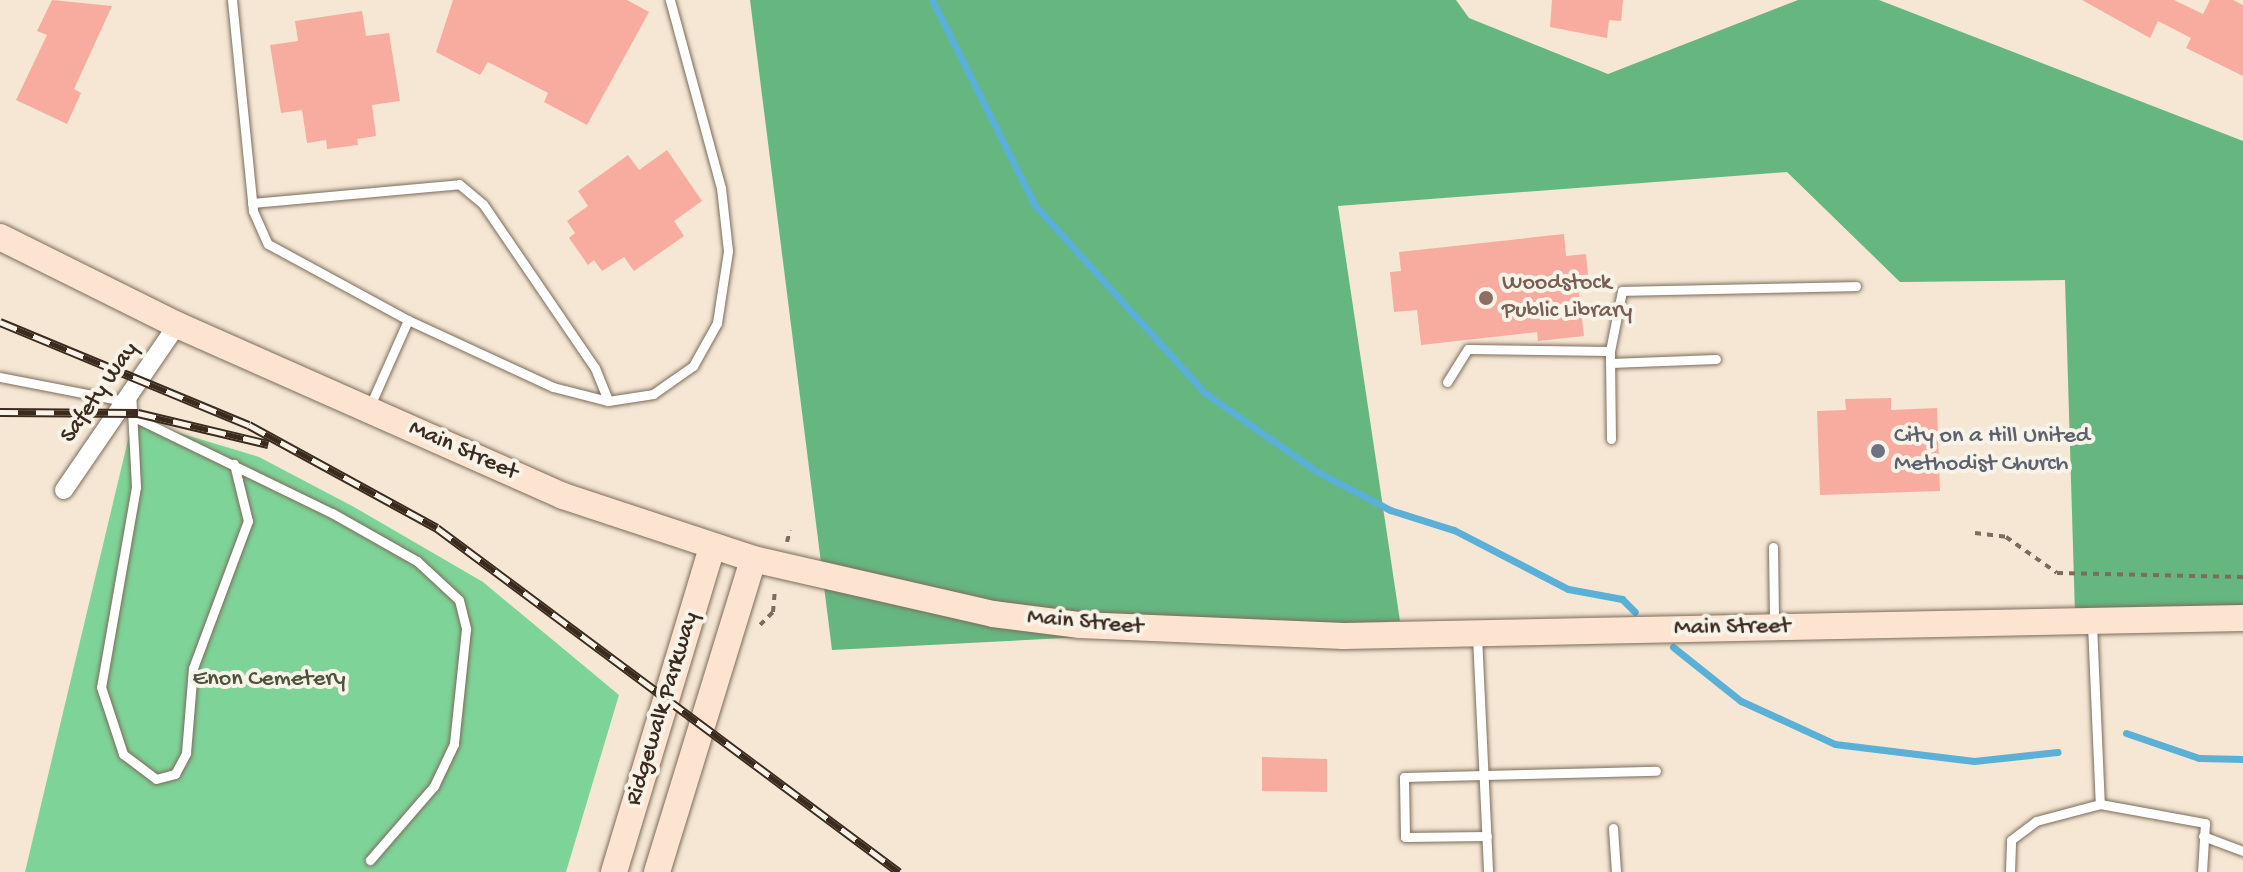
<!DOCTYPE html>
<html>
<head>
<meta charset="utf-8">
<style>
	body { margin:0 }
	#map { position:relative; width:2243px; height:872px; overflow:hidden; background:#f5e7d3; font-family:"Gochi Hand",sans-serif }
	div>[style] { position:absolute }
	.green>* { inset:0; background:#7ed498 }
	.forest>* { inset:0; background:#66b680 }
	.stream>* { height:7px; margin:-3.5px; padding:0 3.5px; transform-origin:3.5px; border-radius:3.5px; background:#5ab0d7 }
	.building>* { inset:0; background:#f8aca0 }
	.path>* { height:4px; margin-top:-2px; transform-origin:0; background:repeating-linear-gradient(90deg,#7c6c5d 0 6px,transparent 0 12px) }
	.roads { filter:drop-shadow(0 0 2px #7c6c5d) drop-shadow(0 0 2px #7c6c5d) }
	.service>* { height:9px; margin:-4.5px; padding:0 4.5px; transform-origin:4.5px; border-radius:4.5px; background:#fff }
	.minor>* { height:18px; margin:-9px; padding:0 9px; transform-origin:9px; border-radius:9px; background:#fff }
	.secondary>* { height:26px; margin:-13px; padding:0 13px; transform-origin:13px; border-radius:13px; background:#fde4d1 }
	.rail>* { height:9px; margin-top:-4.5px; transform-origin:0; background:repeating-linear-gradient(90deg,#f7f3e8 0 18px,#3b2a1e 0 36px); box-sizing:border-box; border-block:2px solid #3b2a1e }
	.dots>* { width:22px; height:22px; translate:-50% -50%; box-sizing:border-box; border:4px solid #f7f3e8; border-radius:50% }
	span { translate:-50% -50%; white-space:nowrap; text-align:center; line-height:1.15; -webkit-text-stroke:8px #f7f3e8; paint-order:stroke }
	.education-label { font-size:24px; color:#785e54 }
	.left { translate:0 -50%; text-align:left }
	.street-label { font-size:24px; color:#3b2a1e }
	.worship-label { font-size:24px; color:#5b616d }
	.park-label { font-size:24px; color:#4c543c }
</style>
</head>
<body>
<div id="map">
	<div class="green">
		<div style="clip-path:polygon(133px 419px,259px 457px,354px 507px,483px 582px,619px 695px,566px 872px,25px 872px)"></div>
	</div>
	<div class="forest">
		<div style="clip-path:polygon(750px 0,1456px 0,1469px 18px,1608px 74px,1798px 0,1879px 0,2243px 141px,2243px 610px,2075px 614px,2065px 280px,1900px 282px,1787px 172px,1338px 206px,1400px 621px,832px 650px)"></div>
	</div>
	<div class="stream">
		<div style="left:932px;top:0;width:228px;rotate:63.4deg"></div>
		<div style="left:1034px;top:204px;width:255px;rotate:47.9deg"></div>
		<div style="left:1205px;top:393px;width:136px;rotate:35.1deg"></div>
		<div style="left:1316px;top:471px;width:84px;rotate:27.8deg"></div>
		<div style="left:1390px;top:510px;width:67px;rotate:17.4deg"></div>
		<div style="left:1454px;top:530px;width:128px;rotate:27.4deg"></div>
		<div style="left:1568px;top:589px;width:55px;rotate:10.5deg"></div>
		<div style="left:1622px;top:599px;width:18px;rotate:45deg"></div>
		<div style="left:1673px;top:647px;width:87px;rotate:38.5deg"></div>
		<div style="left:1741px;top:701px;width:103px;rotate:24.6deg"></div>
		<div style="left:1835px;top:744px;width:140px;rotate:7deg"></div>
		<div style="left:1974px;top:761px;width:84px;rotate:-6.1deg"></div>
		<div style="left:2126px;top:733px;width:77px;rotate:18.9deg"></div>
		<div style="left:2199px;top:758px;width:44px;rotate:1.3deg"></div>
	</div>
	<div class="building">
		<div style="clip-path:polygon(52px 0,112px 6px,74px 89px,81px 93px,67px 124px,16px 100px,47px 35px,37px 31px)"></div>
		<div style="clip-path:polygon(453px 0,627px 0,649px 12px,587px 125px,544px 102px,548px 93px,488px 62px,480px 75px,436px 52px)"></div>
		<div style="clip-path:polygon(1552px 0,1623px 0,1621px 21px,1609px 20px,1607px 38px,1550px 27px)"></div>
		<div style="clip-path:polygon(2082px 0,2174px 0,2203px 14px,2210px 0,2233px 0,2243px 5px,2243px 76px,2186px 48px,2191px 38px,2158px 21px,2150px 38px)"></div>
		<div style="clip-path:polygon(362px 11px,366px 36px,389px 33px,400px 101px,372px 105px,376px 136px,357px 139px,358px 145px,327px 149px,326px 140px,307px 143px,302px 110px,281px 113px,270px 45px,298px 41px,295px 21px)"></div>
		<div style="clip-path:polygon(667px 150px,702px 201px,674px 221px,684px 236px,634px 271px,624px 257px,602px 271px,594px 260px,588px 265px,569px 238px,575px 233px,567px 221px,588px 206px,578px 191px,628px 155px,639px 170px)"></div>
		<div style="clip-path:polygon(1564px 234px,1566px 256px,1586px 254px,1589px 285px,1578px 286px,1584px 336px,1538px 341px,1537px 332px,1421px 345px,1417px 310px,1394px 312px,1390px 272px,1401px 271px,1399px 252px)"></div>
		<div style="clip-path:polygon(1891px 398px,1891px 410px,1937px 408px,1940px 491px,1820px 495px,1817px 411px,1846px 410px,1845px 399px)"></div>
		<div style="clip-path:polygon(1262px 757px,1327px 759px,1327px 792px,1262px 791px)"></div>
	</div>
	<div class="path">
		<div style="left:1975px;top:533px;width:31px;rotate:7deg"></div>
		<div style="left:2006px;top:537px;width:62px;rotate:35.2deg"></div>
		<div style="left:2057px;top:573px;width:186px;rotate:1.2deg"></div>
		<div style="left:787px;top:542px;width:12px;rotate:-76deg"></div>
		<div style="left:760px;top:625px;width:18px;rotate:-45deg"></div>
		<div style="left:773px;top:612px;width:23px;rotate:-85deg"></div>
	</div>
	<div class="roads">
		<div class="service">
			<div style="left:232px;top:0;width:212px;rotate:84.3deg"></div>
			<div style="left:253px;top:211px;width:36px;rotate:66deg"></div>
			<div style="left:268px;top:244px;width:159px;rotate:28.5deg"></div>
			<div style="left:408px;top:320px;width:96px;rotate:113.9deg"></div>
			<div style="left:252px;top:203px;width:208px;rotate:-5.2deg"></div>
			<div style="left:459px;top:184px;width:31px;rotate:40deg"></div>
			<div style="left:483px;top:204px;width:199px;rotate:55.7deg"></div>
			<div style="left:595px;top:368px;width:35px;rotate:68deg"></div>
			<div style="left:408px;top:320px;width:160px;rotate:24.8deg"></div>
			<div style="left:553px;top:387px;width:57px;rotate:14.3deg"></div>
			<div style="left:608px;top:401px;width:46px;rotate:-8.8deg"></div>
			<div style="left:653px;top:394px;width:49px;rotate:-35deg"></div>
			<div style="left:693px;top:366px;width:49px;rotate:-60.8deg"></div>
			<div style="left:717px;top:323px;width:73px;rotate:-81.3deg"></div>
			<div style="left:728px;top:251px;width:63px;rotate:-96.3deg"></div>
			<div style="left:721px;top:188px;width:195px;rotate:-105.2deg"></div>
			<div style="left:1610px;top:363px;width:106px;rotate:-2.2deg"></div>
			<div style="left:0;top:377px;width:126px;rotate:11deg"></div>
			<div style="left:1447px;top:382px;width:39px;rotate:-58deg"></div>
			<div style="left:1468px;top:349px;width:142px;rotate:0.8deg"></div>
			<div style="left:131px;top:391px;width:96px;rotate:87deg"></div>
			<div style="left:136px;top:487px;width:203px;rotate:99.9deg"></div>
			<div style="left:101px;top:687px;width:71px;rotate:71.8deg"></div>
			<div style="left:123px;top:754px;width:41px;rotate:37.1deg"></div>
			<div style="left:156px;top:779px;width:20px;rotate:-15deg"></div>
			<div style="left:175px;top:774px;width:24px;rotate:-62deg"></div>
			<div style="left:186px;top:753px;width:85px;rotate:-85.3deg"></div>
			<div style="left:193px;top:668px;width:157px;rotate:-69.5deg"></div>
			<div style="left:248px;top:521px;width:59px;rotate:-103.8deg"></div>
			<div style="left:138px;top:419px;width:216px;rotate:25.9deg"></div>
			<div style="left:332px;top:513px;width:98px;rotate:29.5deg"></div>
			<div style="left:417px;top:561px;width:57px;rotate:42.9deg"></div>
			<div style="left:459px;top:600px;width:30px;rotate:76deg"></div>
			<div style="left:466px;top:629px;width:116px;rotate:96deg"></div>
			<div style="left:454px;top:744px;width:47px;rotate:115.5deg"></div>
			<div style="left:434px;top:786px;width:98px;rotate:130.9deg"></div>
			<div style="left:1611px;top:439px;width:88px;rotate:-90.7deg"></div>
			<div style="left:1610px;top:351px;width:61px;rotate:-78.7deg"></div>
			<div style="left:1622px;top:291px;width:234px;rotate:-1.2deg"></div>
			<div style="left:1773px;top:547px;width:76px;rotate:89.2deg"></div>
			<div style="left:2092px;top:624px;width:180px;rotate:87.5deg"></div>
			<div style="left:1477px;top:636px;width:236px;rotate:87.3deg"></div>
			<div style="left:1613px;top:828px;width:44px;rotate:86.1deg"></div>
			<div style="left:1487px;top:836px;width:82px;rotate:179.3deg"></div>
			<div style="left:1405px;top:837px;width:60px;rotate:-91deg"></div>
			<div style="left:1404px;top:777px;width:252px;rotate:-1.4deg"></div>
			<div style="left:2203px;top:836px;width:43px;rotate:20.6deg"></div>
			<div style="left:2010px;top:872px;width:32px;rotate:-88deg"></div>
			<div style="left:2011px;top:840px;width:31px;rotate:-37deg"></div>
			<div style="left:2036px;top:821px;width:66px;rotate:-14.9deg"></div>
			<div style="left:2100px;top:804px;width:107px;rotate:10.3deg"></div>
			<div style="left:2205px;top:823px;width:49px;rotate:93.5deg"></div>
		</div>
		<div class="minor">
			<div style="left:64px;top:490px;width:200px;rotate:-55.6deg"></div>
		</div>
		<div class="secondary">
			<div style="left:0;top:237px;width:198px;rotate:26.4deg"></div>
			<div style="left:177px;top:325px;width:422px;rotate:23.9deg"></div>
			<div style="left:563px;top:496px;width:200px;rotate:18.3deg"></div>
			<div style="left:753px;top:559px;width:246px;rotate:12.9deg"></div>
			<div style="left:993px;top:614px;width:88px;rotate:7.2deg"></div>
			<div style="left:1080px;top:625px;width:264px;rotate:2.4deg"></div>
			<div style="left:1344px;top:636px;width:899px;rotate:-1.15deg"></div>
			<div style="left:614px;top:872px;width:339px;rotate:-73.2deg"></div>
			<div style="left:657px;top:872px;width:327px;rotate:-72.9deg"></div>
		</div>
	</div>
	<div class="rail">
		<div style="left:0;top:322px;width:269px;rotate:22.5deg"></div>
		<div style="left:249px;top:425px;width:214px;rotate:28.7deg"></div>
		<div style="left:437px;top:528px;width:576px;rotate:36.67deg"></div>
		<div style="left:0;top:412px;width:138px;rotate:0.4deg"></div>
		<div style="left:138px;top:413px;width:134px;rotate:13.4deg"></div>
	</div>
	<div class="dots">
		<div style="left:1486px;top:298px;background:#8d6e63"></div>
		<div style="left:1878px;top:451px;background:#6b7280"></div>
	</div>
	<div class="education-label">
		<span class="left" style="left:1502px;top:298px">Woodstock<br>Public Library</span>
	</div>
	<div class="street-label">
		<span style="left:100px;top:393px;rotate:-55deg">Safety Way</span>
		<span style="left:463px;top:451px;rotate:24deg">Main Street</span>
		<span style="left:1085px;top:623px;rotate:5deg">Main Street</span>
		<span style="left:1732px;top:628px;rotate:-1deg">Main Street</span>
		<span style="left:663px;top:709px;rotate:-73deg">Ridgewalk Parkway</span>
	</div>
	<div class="worship-label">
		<span class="left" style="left:1894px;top:451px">City on a Hill United<br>Methodist Church</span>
	</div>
	<div class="park-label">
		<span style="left:269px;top:680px">Enon Cemetery</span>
	</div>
</div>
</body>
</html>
